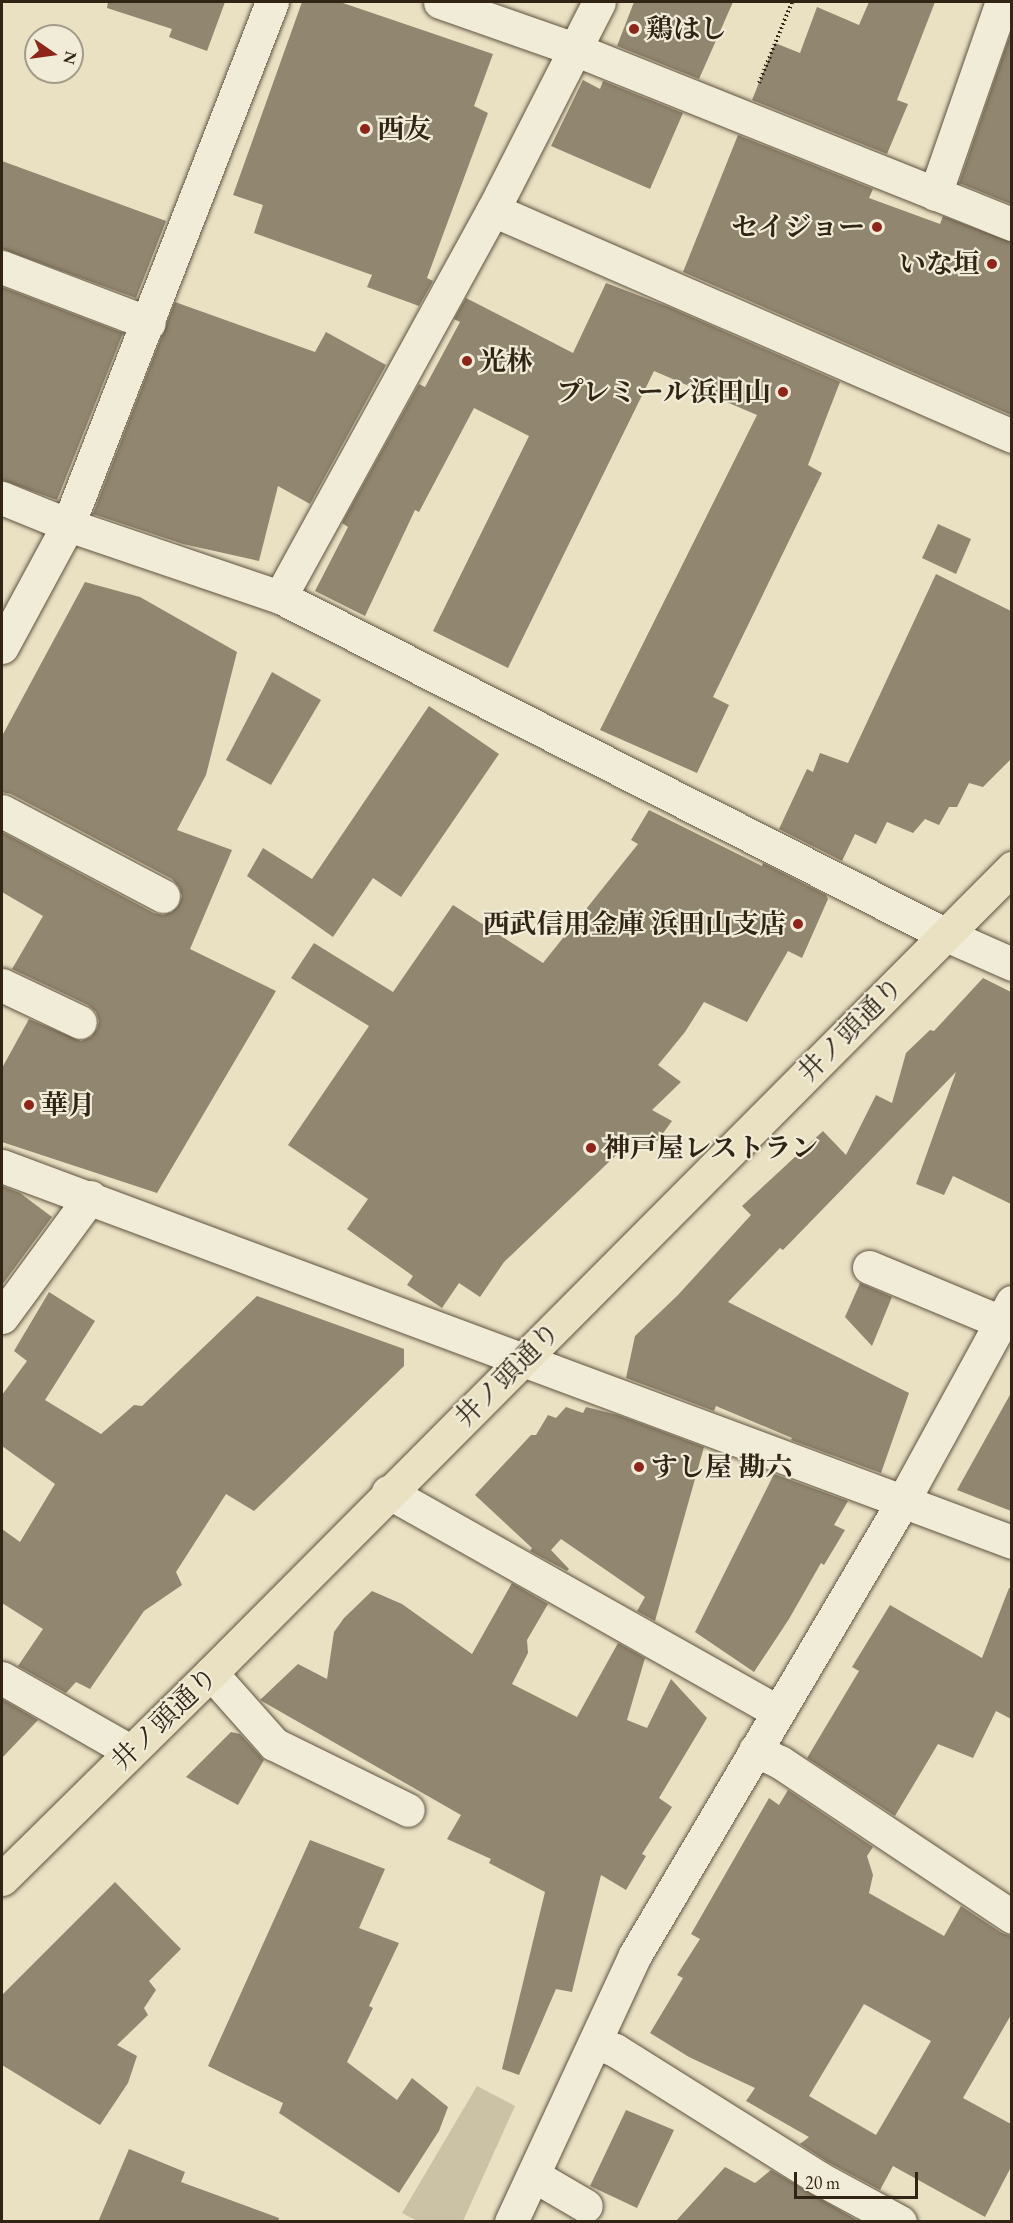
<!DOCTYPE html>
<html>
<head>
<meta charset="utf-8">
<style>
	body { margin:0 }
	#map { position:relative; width:1013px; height:2223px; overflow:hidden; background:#eae1c3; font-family:"EB Garamond","Noto Serif JP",serif }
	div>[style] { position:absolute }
	.green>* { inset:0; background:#cbc1a5 }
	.building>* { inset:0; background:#91866f }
	.path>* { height:4px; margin-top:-2px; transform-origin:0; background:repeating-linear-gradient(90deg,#312415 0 1.5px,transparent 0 4.5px) }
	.roads { filter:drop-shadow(0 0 2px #5f5340) drop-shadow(0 0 2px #5f5340) }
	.minor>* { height:33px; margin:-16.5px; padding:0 16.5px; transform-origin:16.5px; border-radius:16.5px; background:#f1ecd8 }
	.major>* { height:33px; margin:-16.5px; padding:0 16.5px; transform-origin:16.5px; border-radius:16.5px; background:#eae1c3 }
	.dots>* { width:16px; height:16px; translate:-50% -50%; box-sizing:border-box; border:3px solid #f1ecd8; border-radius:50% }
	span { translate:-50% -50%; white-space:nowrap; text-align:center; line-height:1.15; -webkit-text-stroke:4.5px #f1ecd8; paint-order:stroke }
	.poi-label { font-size:27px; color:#312415; font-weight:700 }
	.left { translate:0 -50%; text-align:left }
	.right { translate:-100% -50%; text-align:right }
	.street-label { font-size:27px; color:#312415 }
	.frame { position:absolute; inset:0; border:3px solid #312415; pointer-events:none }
	.north { position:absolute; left:24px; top:24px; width:60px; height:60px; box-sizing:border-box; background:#f1ecd8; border:2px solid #a49c8a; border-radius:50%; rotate:103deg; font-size:16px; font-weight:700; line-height:24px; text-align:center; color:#312415 }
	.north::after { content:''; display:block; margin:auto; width:21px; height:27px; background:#8f2418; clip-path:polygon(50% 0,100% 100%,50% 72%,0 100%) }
	.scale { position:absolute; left:794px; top:2172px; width:124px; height:27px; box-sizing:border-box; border:3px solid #312415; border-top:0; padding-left:8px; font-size:18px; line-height:21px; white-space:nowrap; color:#312415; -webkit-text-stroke:4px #f1ecd8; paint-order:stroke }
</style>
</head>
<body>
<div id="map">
	<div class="green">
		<div style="clip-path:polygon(477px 2086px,515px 2106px,463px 2221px,417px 2221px,402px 2213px)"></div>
	</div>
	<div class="building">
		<div style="clip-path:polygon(108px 2px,225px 2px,207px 51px,169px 37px,172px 29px,107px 8px)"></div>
		<div style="clip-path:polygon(302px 2px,340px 2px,493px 54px,474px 106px,488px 113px,427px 278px,433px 281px,419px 306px,367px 287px,372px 275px,254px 233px,263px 205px,233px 195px)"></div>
		<div style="clip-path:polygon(634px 2px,733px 2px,699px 79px,617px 46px)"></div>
		<div style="clip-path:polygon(869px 2px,935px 2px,897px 100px,908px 104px,887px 154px,752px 100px,775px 43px,800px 53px,817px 7px,859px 25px)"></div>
		<div style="clip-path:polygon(1011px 32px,1011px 204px,959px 183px)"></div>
		<div style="clip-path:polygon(583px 80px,600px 89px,603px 81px,683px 113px,650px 189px,551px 146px)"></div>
		<div style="clip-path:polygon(738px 135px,873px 189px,869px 198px,940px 224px,943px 216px,1011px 242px,1011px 415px,683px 272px)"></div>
		<div style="clip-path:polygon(2px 161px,166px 221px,136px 298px,2px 249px)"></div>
		<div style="clip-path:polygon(606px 283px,669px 307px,840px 382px,808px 465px,822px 473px,713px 697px,729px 705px,697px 773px,600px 730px,757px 415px,654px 371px,508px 668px,433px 631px,529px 436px,474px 408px,419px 512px,415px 510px,365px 616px,315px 591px,348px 527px,342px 523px,419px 384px,425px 387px,460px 322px,454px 319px,466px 298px,573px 353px)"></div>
		<div style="clip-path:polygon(2px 287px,123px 333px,57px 500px,2px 480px)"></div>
		<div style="clip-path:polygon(175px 302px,315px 352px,326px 332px,386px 365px,310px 504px,278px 486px,259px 561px,183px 544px,93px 514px)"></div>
		<div style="clip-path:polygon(938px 524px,971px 539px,956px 574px,922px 558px)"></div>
		<div style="clip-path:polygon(936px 574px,1011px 611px,1011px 759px,983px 787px,969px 783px,957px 807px,949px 807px,939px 825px,925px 819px,913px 833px,887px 822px,876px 844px,855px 834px,842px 861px,779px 829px,807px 769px,813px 772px,820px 753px,848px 763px)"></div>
		<div style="clip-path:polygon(85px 582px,140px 597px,237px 652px,206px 775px,177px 830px,232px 850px,190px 949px,276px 991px,157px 1193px,2px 1142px,2px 1068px,29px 1019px,81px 1041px,91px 1037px,97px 1029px,99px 1021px,96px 1012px,88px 1005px,12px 969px,43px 916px,2px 892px,2px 832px,154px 913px,163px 915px,172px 912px,179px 905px,182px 896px,179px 887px,172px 879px,11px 794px,2px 792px,2px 736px)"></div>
		<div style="clip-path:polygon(272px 672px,321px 700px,271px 785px,226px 760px)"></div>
		<div style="clip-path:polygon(429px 706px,499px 754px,401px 897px,373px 878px,333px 937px,247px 876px,263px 848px,312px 879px)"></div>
		<div style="clip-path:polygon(649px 810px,762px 866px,763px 863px,826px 895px,828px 899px,802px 958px,788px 951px,747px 1022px,704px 1002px,685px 1032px,658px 1065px,681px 1082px,652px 1110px,672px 1121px,650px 1151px,633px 1139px,504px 1262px,480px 1297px,459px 1283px,442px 1308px,407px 1285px,413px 1276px,347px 1229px,368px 1199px,288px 1145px,369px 1026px,291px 978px,314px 943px,393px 992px,453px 905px,543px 963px,638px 844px,631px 840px)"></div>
		<div style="clip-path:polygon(983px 978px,1011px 992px,1011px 1204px,953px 1176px,944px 1195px,916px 1184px,956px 1072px,783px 1250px,780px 1248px,728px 1302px,909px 1393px,881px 1473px,791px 1440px,792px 1438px,716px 1406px,714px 1411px,626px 1378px,635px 1336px,678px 1295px,751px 1215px,742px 1206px,823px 1131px,846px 1155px,876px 1095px,892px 1103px,906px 1053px,930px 1030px,934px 1031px)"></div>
		<div style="clip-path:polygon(2px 1186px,20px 1193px,52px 1217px,2px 1285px)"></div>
		<div style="clip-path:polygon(860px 1283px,892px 1297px,872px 1346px,845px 1317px)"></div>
		<div style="clip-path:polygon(49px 1292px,95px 1321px,45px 1400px,101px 1434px,134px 1405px,142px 1406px,257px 1296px,404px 1349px,404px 1366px,254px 1511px,226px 1494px,176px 1572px,182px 1585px,144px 1611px,90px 1689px,76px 1682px,66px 1693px,18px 1666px,43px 1629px,2px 1603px,2px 1529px,20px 1542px,55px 1484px,2px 1446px,2px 1395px,27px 1361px,14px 1351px)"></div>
		<div style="clip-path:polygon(1011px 1393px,1011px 1511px,957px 1490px)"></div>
		<div style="clip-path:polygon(566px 1407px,583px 1413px,586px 1407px,618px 1415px,704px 1447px,655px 1621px,637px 1611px,645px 1597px,561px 1539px,551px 1550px,569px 1569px,567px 1571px,530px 1551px,532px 1548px,475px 1495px,531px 1435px,536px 1435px,548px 1415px,556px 1418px)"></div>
		<div style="clip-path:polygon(774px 1474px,848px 1501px,834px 1525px,845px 1530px,824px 1565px,821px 1563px,789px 1619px,754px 1672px,695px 1632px)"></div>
		<div style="clip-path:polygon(512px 1583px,548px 1604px,527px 1640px,528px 1653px,512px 1684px,577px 1717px,618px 1643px,645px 1658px,627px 1720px,647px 1728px,671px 1679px,707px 1718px,659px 1798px,672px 1807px,642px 1854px,646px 1856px,626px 1890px,601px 1875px,572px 1992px,556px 1989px,519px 2075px,502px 2069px,545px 1892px,489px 1863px,491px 1859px,447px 1839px,461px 1815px,260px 1700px,298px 1664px,327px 1679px,334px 1632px,344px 1618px,372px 1591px,402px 1604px,472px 1654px)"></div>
		<div style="clip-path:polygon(1009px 1588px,1011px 1588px,1011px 1719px,996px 1711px,973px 1758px,938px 1744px,895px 1816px,807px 1758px,859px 1671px,852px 1667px,890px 1605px,982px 1658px)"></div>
		<div style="clip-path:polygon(2px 1699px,38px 1720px,2px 1758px)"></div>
		<div style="clip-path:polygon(231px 1732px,240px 1734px,264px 1760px,238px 1805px,186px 1777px)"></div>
		<div style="clip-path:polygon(evenodd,788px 1790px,873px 1847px,867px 1856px,873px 1875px,869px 1893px,944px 1936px,961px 1906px,1002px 1933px,1011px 1936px,1011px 2015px,963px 2098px,1011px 2124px,1011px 2167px,985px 2217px,893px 2166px,880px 2190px,828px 2162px,800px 2144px,809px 2137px,746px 2101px,755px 2088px,689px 2057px,650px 2033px,683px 1978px,677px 1975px,700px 1939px,691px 1934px,769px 1798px,779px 1805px,788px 1790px,864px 2004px,931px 2041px,876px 2135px,809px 2096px,864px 2004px)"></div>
		<div style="clip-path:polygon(310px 1840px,385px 1869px,359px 1928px,399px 1943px,369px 2006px,373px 2008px,347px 2062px,397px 2100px,412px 2078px,448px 2107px,439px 2131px,399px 2193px,279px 2113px,283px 2103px,208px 2066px)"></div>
		<div style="clip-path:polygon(115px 1882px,181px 1949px,149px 1981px,156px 1990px,144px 2008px,148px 2015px,117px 2045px,137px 2056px,128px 2083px,100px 2125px,2px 2065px,2px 1995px)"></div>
		<div style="clip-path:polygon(626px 2110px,674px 2130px,637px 2208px,590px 2186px)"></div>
		<div style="clip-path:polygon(129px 2149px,185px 2172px,181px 2182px,279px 2218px,278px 2222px,98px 2222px)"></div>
		<div style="clip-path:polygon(725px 2167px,755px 2183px,771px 2170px,860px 2222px,675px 2222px)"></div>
	</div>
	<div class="path">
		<div style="left:759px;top:83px;width:87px;rotate:-67.8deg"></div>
	</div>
	<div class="roads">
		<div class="minor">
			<div style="left:440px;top:2px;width:142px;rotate:19.3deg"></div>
			<div style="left:574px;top:49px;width:472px;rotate:21.8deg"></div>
			<div style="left:935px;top:194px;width:203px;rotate:-70.8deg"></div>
			<div style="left:493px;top:210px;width:566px;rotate:23.53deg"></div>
			<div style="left:2px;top:267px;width:157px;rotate:20.9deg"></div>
			<div style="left:2px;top:498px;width:71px;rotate:22.2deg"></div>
			<div style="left:68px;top:525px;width:224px;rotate:18.8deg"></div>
			<div style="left:280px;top:597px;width:745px;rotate:26.91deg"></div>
			<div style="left:944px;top:934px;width:74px;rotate:23.8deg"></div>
			<div style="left:280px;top:597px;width:442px;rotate:-61.2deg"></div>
			<div style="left:493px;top:210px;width:233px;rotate:-63deg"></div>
			<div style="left:2px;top:647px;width:139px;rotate:-61.6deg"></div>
			<div style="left:68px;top:525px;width:561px;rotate:-68.69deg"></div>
			<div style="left:2px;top:811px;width:182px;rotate:27.8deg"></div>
			<div style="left:2px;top:985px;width:86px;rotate:25.4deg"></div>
			<div style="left:2px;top:1166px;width:1078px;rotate:20.42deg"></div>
			<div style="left:869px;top:1267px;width:143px;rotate:22.6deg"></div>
			<div style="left:2px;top:1317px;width:149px;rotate:-53.7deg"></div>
			<div style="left:388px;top:1492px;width:446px;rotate:29.4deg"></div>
			<div style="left:211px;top:1673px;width:95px;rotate:48.4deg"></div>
			<div style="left:274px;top:1744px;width:149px;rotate:26.2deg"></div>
			<div style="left:2px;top:1678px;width:147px;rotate:29.7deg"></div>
			<div style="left:755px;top:1750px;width:28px;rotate:26deg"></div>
			<div style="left:780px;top:1762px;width:279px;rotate:33.7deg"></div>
			<div style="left:595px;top:2042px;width:22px;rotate:22deg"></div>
			<div style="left:615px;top:2050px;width:241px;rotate:32.1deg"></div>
			<div style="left:819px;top:2178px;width:92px;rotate:28.5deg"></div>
			<div style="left:533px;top:2175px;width:61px;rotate:30.3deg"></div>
			<div style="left:511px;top:2222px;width:294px;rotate:-65.1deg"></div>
			<div style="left:635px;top:1955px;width:527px;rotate:-59.45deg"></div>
			<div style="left:903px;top:1501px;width:227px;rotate:-61.3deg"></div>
		</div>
		<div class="major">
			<div style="left:2px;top:1879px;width:293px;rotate:-44.6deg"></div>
			<div style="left:211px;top:1673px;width:1136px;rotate:-45.14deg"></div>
		</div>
	</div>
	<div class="dots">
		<div style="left:634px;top:29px;background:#8f2418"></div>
		<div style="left:365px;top:129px;background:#8f2418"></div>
		<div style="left:877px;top:227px;background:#8f2418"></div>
		<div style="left:992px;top:264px;background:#8f2418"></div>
		<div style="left:467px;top:361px;background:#8f2418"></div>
		<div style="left:783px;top:392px;background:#8f2418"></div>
		<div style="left:798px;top:924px;background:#8f2418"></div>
		<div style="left:29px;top:1105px;background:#8f2418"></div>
		<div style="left:591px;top:1148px;background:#8f2418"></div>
		<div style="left:639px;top:1467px;background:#8f2418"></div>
	</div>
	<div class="poi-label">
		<span class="left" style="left:646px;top:29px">鶏はし</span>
		<span class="left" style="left:377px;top:129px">西友</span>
		<span class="right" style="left:865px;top:227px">セイジョー</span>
		<span class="right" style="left:980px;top:264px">いな垣</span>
		<span class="left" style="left:479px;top:361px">光林</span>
		<span class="right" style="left:771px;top:392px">プレミール浜田山</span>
		<span class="right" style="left:786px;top:924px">西武信用金庫 浜田山支店</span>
		<span class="left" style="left:41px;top:1105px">華月</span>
		<span class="left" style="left:603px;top:1148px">神戸屋レストラン</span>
		<span class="left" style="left:651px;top:1467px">すし屋 勘六</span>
	</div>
	<div class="street-label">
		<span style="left:850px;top:1029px;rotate:-45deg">井ノ頭通り</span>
		<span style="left:507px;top:1374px;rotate:-45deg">井ノ頭通り</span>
		<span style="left:164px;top:1718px;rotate:-44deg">井ノ頭通り</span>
	</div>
	<div class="frame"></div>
	<div class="north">N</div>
	<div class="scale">20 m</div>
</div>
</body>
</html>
